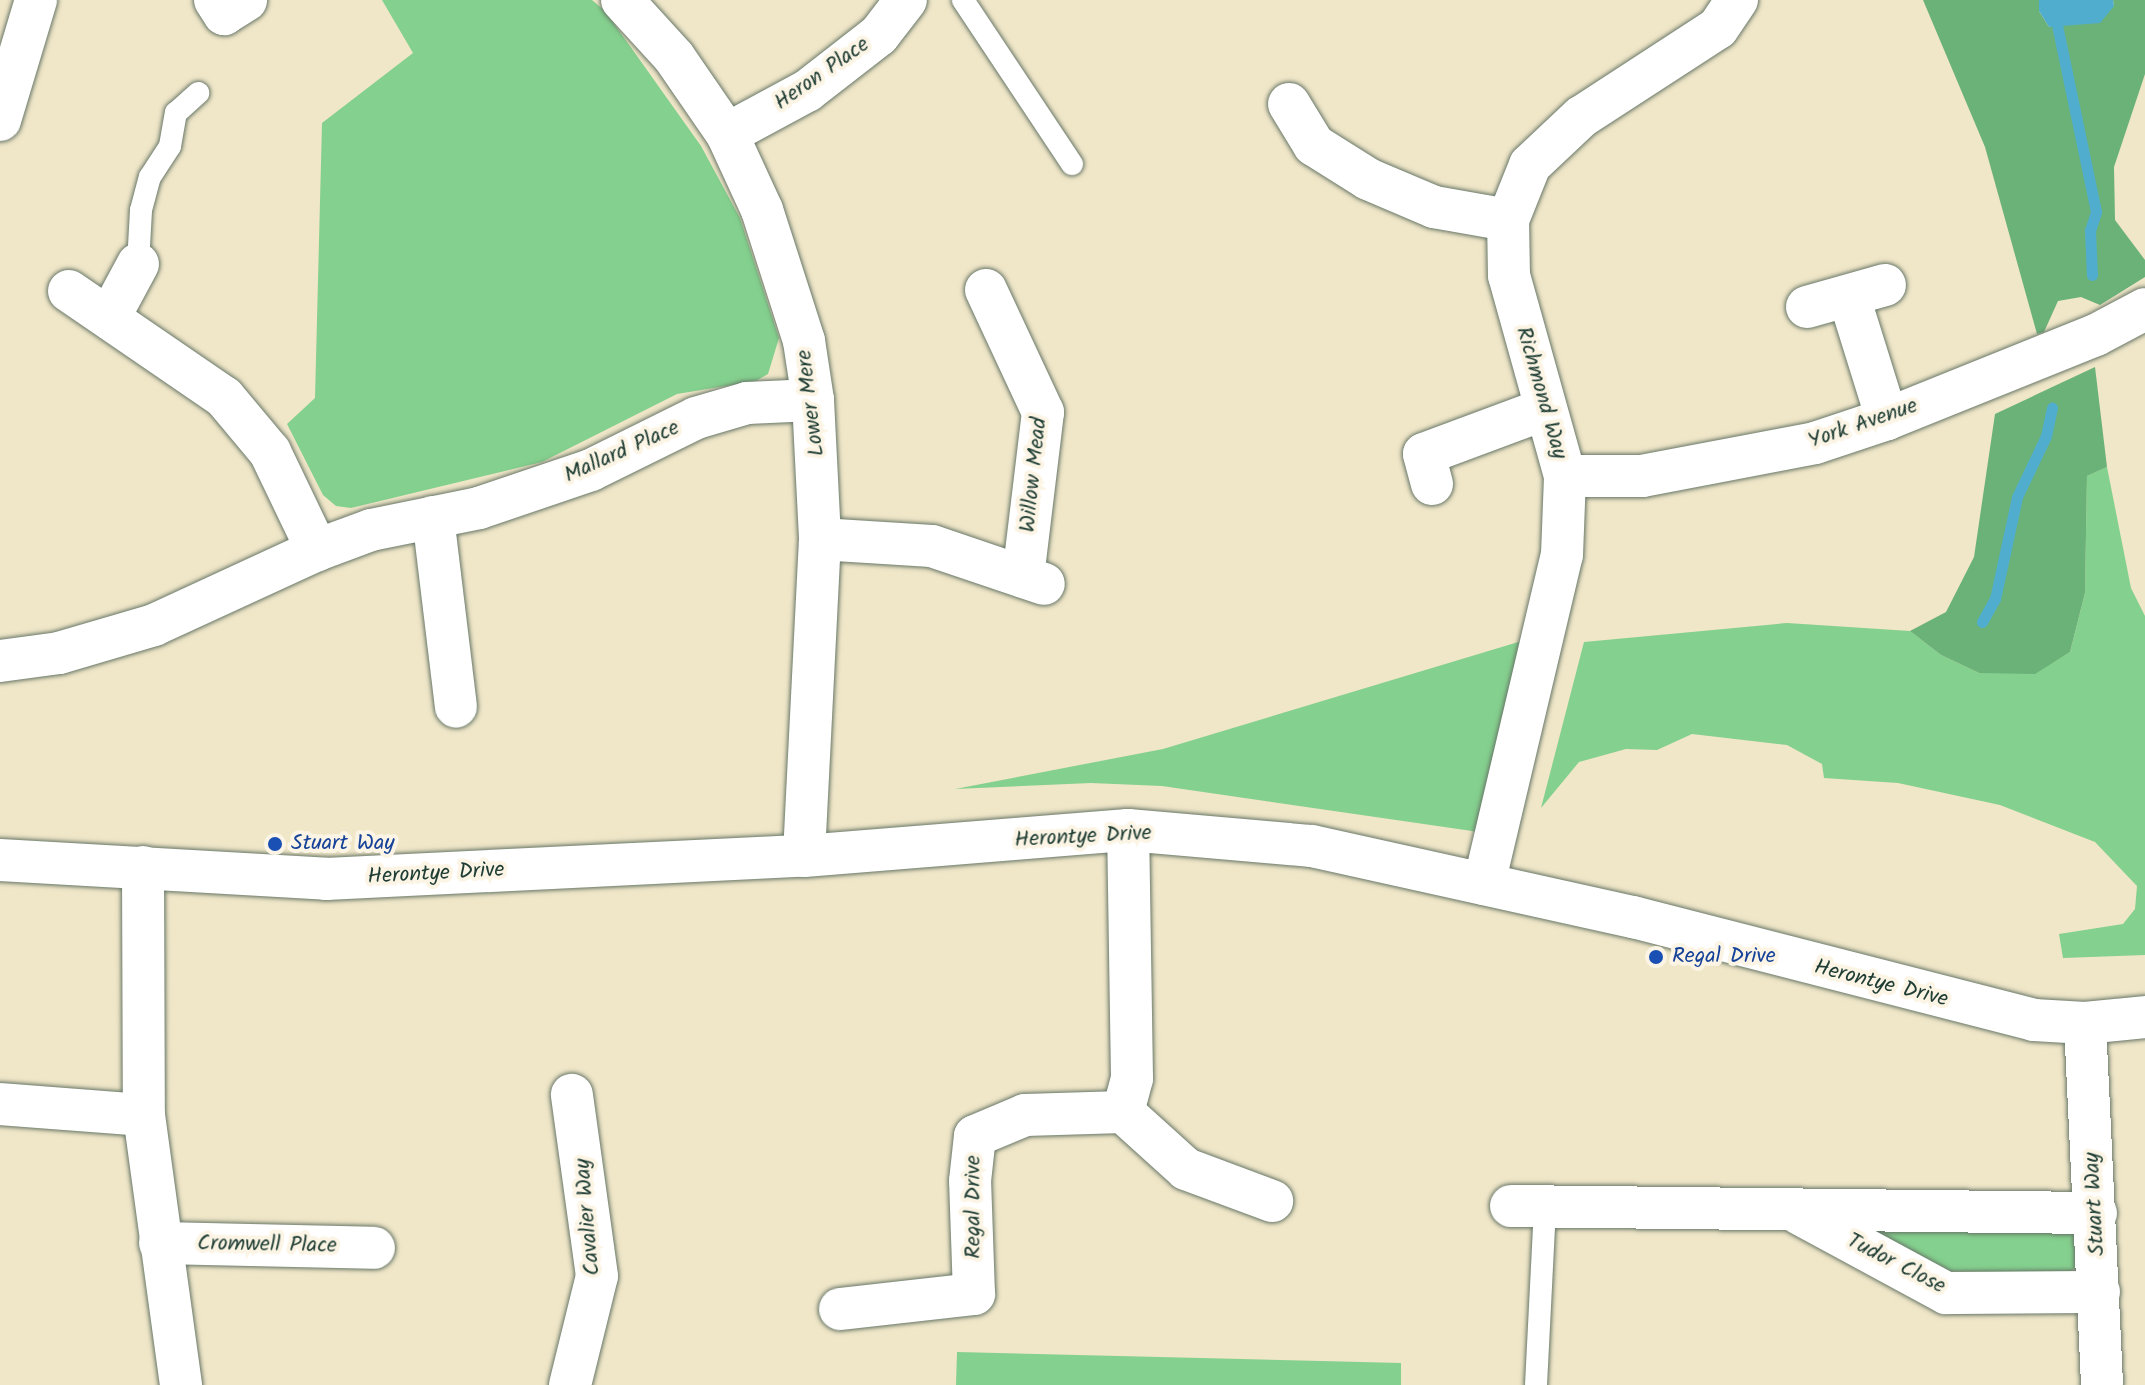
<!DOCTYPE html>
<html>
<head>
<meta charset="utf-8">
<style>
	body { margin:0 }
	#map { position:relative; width:2145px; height:1385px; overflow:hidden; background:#f0e6c8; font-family:Kalam,sans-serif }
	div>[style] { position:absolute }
	.green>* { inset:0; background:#84d08e }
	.forest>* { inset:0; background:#6bb279 }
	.water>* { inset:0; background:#50adce }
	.stream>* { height:11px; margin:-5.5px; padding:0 5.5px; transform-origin:5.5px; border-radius:5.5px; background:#50adce }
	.roads { filter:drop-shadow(0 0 2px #687868) drop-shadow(0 0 2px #687868) }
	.lane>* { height:22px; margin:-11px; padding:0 11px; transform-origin:11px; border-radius:11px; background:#fff }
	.street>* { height:42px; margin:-21px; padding:0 21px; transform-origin:21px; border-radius:21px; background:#fff }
	.dots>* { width:22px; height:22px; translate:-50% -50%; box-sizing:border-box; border:4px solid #fcf5e5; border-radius:50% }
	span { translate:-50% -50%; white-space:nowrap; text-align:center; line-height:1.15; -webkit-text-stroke:8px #fcf5e5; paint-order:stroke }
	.street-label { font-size:22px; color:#1f3d34 }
	.transit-label { font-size:22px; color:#164399 }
	.left { translate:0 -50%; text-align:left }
</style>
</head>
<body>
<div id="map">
	<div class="green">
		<div style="clip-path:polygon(382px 0,592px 0,605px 11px,701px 146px,740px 218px,779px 338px,768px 374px,756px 381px,677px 394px,542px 462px,351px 508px,336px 506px,323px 495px,287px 424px,315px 398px,322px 123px,413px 53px)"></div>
		<div style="clip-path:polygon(2107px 467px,2131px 588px,2145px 616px,2145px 955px,2063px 958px,2059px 934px,2123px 924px,2135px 909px,2137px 886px,2095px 842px,2000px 805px,1898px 783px,1824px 778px,1822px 764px,1787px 745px,1692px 734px,1657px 750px,1626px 749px,1579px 762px,1541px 808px,1584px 642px,1787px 623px,1910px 631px,1941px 655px,1979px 673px,2035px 673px,2070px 652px,2085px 593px,2087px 476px)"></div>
		<div style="clip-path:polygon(1525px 640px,1479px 832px,1162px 786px,1091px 783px,955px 789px,1163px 749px)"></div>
		<div style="clip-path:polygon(1862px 1219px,2077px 1233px,2081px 1262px,2069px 1273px,1945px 1271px,1867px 1234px)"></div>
		<div style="clip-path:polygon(957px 1352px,1401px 1363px,1401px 1385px,956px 1385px)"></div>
	</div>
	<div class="forest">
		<div style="clip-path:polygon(1923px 0,2039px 0,2039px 11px,2049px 27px,2114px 6px,2113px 0,2145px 0,2145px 74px,2114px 167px,2115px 220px,2145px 260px,2145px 277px,2100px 305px,2081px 297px,2058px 301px,2044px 332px,2037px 334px,1985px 147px)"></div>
		<div style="clip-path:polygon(2095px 367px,2107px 467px,2087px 476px,2085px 593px,2070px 652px,2035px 674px,1979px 673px,1941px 655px,1910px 631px,1946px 612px,1974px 557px,1995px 414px)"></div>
	</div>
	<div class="water">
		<div style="clip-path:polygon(2039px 0,2113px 0,2114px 6px,2100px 23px,2049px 27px,2039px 11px)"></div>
	</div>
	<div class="stream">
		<div style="left:2057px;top:25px;width:191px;rotate:78.2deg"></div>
		<div style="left:2096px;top:212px;width:20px;rotate:108deg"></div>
		<div style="left:2090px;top:231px;width:44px;rotate:87.4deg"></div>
		<div style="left:1982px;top:622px;width:26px;rotate:-61deg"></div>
		<div style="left:1995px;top:599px;width:104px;rotate:-77.8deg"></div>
		<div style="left:2017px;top:497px;width:68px;rotate:-64.6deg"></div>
		<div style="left:2046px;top:436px;width:29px;rotate:-78deg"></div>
	</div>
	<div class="roads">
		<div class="lane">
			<div style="left:963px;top:0;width:197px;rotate:56.4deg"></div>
			<div style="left:138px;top:264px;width:54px;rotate:-86.8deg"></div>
			<div style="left:141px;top:210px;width:34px;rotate:-75deg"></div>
			<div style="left:150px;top:177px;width:37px;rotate:-57deg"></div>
			<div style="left:170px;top:146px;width:34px;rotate:-80deg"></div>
			<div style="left:176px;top:113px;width:30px;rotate:-42deg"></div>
			<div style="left:1536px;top:1385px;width:178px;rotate:-87.1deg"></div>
		</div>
		<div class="street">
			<div style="left:215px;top:0;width:17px;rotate:57deg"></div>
			<div style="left:224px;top:14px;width:26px;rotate:-32deg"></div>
			<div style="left:622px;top:0;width:77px;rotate:47.6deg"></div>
			<div style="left:674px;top:57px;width:93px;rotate:55.5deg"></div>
			<div style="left:727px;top:134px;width:84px;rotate:65.3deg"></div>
			<div style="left:762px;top:210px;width:138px;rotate:72.2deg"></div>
			<div style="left:804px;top:341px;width:60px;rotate:81.3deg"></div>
			<div style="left:813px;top:400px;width:139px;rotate:87.1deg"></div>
			<div style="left:820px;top:539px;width:317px;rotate:92.9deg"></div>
			<div style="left:1289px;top:104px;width:48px;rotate:58.6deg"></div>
			<div style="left:1314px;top:145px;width:64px;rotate:32.2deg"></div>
			<div style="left:1368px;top:179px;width:72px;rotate:23deg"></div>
			<div style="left:1434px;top:207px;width:75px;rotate:10deg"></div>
			<div style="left:0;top:120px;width:125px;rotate:-73.3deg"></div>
			<div style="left:727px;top:134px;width:91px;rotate:-28.3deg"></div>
			<div style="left:807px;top:91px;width:91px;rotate:-37.9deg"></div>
			<div style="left:879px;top:35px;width:44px;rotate:-52.4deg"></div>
			<div style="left:986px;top:290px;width:135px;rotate:65deg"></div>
			<div style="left:1043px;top:412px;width:166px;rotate:96.9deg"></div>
			<div style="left:69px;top:291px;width:188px;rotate:34.4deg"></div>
			<div style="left:224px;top:397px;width:72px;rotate:50.1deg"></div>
			<div style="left:270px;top:452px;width:109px;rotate:64.4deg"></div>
			<div style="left:1849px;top:297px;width:128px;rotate:72.7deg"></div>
			<div style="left:1807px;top:307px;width:81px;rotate:-15.8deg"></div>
			<div style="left:110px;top:316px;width:59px;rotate:-61.7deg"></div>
			<div style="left:1565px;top:476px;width:77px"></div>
			<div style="left:1642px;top:476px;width:176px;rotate:-10.8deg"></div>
			<div style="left:1815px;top:443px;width:76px;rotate:-18.4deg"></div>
			<div style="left:1887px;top:419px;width:225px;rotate:-21.9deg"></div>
			<div style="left:2096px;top:335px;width:55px;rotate:-28deg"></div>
			<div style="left:1432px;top:484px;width:31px;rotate:-105deg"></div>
			<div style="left:1424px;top:454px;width:129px;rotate:-20.4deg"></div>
			<div style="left:433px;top:517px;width:191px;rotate:83.1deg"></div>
			<div style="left:820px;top:539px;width:112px;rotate:3.6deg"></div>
			<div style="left:932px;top:546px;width:118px;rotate:18.7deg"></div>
			<div style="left:0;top:661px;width:60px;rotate:-7.7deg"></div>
			<div style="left:59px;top:653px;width:99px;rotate:-16.4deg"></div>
			<div style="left:154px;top:625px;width:179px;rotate:-24.7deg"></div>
			<div style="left:317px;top:550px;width:58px;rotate:-20.3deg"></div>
			<div style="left:371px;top:530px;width:110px;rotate:-11.5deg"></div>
			<div style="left:479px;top:508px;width:118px;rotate:-18.7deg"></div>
			<div style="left:591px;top:470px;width:117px;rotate:-26.3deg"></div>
			<div style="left:696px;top:418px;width:53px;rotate:-16.4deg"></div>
			<div style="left:747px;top:403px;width:66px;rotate:-2.6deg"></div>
			<div style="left:0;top:860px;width:327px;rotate:3.3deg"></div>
			<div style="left:326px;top:879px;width:479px;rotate:-2.8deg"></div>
			<div style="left:804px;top:856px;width:325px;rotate:-4.6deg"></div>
			<div style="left:1128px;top:830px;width:185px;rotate:5deg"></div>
			<div style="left:1312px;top:846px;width:329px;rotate:12.5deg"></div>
			<div style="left:1633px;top:917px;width:414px;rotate:14.4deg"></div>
			<div style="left:2034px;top:1020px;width:51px;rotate:3.4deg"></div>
			<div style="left:2085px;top:1023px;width:60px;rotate:-5.7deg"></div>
			<div style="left:143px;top:867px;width:248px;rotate:89.8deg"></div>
			<div style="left:144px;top:1115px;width:273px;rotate:82.2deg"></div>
			<div style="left:1484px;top:884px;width:338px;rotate:-76.7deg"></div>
			<div style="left:1562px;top:555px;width:79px;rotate:-87.8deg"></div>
			<div style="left:1565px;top:476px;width:208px;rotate:-105.6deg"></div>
			<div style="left:1509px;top:276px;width:56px;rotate:-91deg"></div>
			<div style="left:1508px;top:220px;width:59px;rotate:-68.2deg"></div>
			<div style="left:1530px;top:165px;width:70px;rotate:-43.3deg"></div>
			<div style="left:1581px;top:117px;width:163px;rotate:-33deg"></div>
			<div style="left:1718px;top:28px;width:34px;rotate:-56deg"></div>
			<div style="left:2085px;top:1023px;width:362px;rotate:87.3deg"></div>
			<div style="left:0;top:1104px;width:144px;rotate:4.4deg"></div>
			<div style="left:1123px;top:1112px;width:85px;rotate:42.1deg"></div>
			<div style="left:1186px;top:1169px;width:92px;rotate:20.4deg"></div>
			<div style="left:1511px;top:1206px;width:585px;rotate:0.69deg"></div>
			<div style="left:1800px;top:1214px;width:166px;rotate:28.4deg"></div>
			<div style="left:1946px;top:1293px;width:153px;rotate:-0.4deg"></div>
			<div style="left:160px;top:1243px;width:214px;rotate:1.3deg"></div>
			<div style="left:840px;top:1309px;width:135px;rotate:-6.4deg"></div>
			<div style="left:974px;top:1294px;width:113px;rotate:-92deg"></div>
			<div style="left:970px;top:1181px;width:45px;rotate:-83.7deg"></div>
			<div style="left:975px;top:1136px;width:54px;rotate:-22.8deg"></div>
			<div style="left:1025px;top:1115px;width:98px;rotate:-1.8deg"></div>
			<div style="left:1123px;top:1112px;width:35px;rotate:-75deg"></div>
			<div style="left:1132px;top:1078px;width:248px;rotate:-90.9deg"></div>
			<div style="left:570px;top:1385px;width:112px;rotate:-76.1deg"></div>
			<div style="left:597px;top:1276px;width:183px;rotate:-97.9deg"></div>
		</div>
	</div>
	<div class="dots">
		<div style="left:275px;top:844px;background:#1a4fb4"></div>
		<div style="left:1656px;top:957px;background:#1a4fb4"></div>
	</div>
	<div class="street-label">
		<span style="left:822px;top:74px;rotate:-35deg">Heron Place</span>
		<span style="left:1541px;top:393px;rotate:74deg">Richmond Way</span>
		<span style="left:811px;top:403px;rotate:-97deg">Lower Mere</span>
		<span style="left:1863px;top:424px;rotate:-19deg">York Avenue</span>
		<span style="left:622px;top:452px;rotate:-24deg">Mallard Place</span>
		<span style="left:1034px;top:475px;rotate:-84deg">Willow Mead</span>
		<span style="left:1083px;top:837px;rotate:-3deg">Herontye Drive</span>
		<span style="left:436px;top:874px;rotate:-3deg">Herontye Drive</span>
		<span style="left:1881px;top:984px;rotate:14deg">Herontye Drive</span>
		<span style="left:2095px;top:1204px;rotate:-93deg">Stuart Way</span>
		<span style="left:974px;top:1207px;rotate:-90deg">Regal Drive</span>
		<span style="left:588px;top:1217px;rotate:-95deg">Cavalier Way</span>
		<span style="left:267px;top:1245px;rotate:1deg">Cromwell Place</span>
		<span style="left:1896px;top:1264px;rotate:27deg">Tudor Close</span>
	</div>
	<div class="transit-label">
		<span class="left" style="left:291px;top:844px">Stuart Way</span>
		<span class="left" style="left:1672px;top:957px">Regal Drive</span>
	</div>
</div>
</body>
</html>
